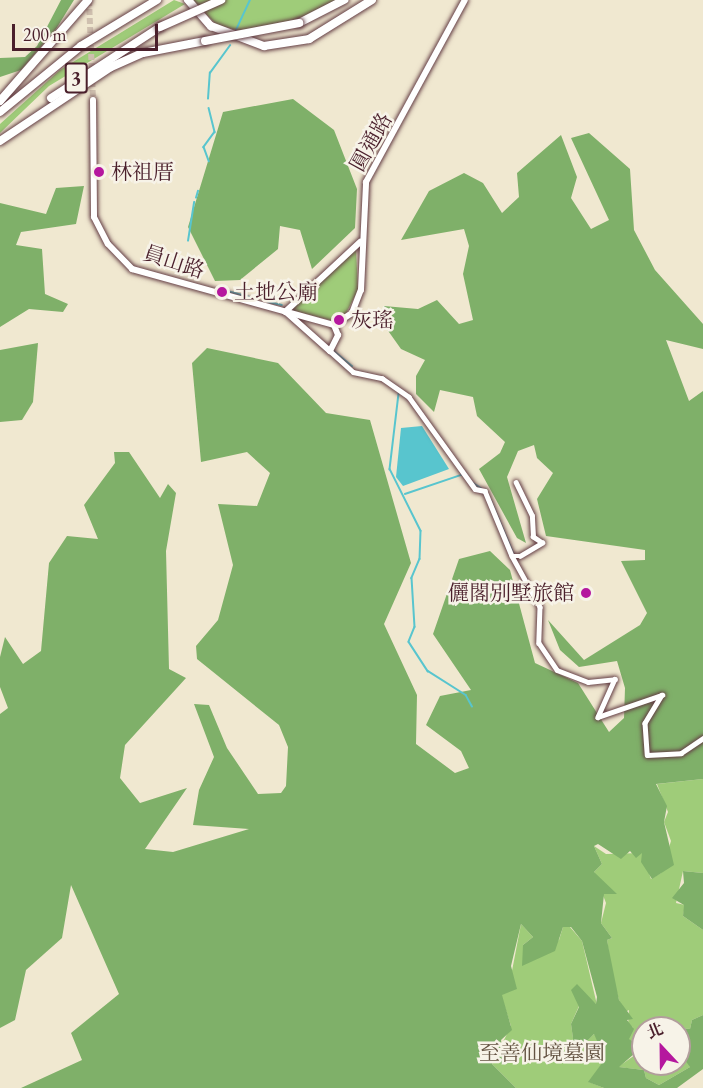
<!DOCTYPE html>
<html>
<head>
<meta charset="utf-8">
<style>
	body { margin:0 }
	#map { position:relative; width:703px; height:1088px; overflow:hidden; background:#f0e8d0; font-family:"EB Garamond","Noto Serif TC",serif }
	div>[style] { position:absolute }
	.green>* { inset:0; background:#9fcc79 }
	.forest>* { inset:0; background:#7fb069 }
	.water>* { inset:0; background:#58c5ce }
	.stream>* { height:1.5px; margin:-0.75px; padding:0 0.75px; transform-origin:0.75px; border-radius:0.75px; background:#58c5ce }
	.secondary-tunnel>* { height:6px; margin-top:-3px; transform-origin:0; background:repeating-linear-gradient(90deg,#cfc0af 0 6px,transparent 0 9px) }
	.roads { filter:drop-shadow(0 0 2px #633d44) drop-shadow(0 0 2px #633d44) }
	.street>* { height:4.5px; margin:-2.25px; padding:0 2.25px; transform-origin:2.25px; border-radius:2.25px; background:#fff }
	.secondary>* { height:6px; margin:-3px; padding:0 3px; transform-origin:3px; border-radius:3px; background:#fff }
	.highway>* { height:8px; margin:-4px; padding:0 4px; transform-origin:4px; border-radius:4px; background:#fff }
	.bridges { filter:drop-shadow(0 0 2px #633d44) drop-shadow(0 0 2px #633d44) }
	.highway-bridge>* { height:8px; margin:-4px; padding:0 4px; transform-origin:4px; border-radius:4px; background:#fff }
	.dots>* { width:16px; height:16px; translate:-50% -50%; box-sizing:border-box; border:3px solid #f7f3e8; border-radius:50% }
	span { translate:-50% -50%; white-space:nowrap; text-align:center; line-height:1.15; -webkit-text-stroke:5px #f7f3e8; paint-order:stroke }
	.shield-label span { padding:2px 4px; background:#f7f3e8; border:2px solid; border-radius:4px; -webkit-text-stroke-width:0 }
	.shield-label { font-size:20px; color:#4a1f2b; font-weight:700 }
	.street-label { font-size:21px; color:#4a1f2b }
	.poi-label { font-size:21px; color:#4a1f2b }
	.left { translate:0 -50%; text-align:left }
	.right { translate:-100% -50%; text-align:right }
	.park-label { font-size:21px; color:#645342 }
	.north { position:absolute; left:631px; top:1016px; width:60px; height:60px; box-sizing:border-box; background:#f7f3e8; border:2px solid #b29e9c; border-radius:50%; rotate:338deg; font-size:16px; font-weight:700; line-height:24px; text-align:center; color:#4a1f2b }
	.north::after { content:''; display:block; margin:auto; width:21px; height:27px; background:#b5179e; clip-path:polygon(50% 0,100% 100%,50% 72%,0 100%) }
	.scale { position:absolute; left:12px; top:24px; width:146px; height:27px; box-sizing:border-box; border:3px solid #4a1f2b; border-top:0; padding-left:8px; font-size:18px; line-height:21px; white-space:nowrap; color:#4a1f2b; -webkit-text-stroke:4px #f7f3e8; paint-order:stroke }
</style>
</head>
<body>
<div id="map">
	<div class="green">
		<div style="clip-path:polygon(174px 0,185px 4px,49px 86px,0 133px,0 124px,60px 70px)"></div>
		<div style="clip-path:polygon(192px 0,339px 0,308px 17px,240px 31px,217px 25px)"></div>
		<div style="clip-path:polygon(356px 249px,358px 290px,341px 323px,291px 310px)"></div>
		<div style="clip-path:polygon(evenodd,703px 779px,703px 873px,683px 871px,676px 903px,685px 905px,683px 916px,703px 930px,703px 1015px,692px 1020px,690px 1029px,680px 1028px,690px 1067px,659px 1085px,646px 1078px,644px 1070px,618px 1067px,635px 1055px,634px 1042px,628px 1039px,633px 1027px,628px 1026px,629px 1010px,625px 1012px,619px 1000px,612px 975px,607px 940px,612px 938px,601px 923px,606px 903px,594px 872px,602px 864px,594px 846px,606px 854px,642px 853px,651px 879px,661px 873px,671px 841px,664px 822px,668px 812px,657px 784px,703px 779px,643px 1028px,679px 1028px,679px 1064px,643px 1064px,643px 1028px)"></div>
		<div style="clip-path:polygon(521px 924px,533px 937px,523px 945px,523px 954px,559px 940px,563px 927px,570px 927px,582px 941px,597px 1005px,590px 999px,579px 1006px,571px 1024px,575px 1052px,594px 1034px,599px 1037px,605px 1060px,589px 1082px,604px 1088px,516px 1088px,492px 1064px,511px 1026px,501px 995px,511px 976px)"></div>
	</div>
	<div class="forest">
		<div style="clip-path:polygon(61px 0,74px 0,56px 29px,21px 70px,0 77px,0 58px,25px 57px,37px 46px)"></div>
		<div style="clip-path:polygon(293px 99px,334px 130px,357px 189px,355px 228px,312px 269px,300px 230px,280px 226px,278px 249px,240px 280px,215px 281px,188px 227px,223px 112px)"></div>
		<div style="clip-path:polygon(589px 133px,630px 169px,634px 230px,655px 270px,703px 324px,703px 349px,666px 340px,689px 401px,703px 391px,703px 779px,656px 784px,667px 806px,664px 822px,674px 865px,652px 879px,641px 862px,642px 853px,636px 858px,630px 851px,621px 859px,598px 844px,594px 846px,602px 864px,594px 872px,617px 894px,604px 894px,601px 923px,612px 938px,607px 940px,619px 1000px,633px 1019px,627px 1020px,634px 1029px,629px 1039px,642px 1047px,619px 1067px,644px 1070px,646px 1078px,659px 1085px,690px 1067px,682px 1056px,687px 1046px,680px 1028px,690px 1029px,692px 1020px,703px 1015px,703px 1069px,677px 1088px,604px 1088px,588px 1082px,605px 1059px,594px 1034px,575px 1053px,571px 1024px,579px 1007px,571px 990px,577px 984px,596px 1004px,597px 997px,582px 941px,571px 927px,563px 927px,555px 951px,522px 966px,523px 945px,533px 937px,521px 924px,511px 966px,517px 989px,502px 995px,512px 1030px,501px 1040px,502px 1048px,510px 1057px,503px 1065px,494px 1058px,492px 1064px,516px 1088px,21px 1088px,82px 1060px,71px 1033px,119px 994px,71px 885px,62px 938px,26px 970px,15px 1020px,0 1028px,0 714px,8px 708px,0 687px,0 657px,5px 637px,23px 664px,41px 651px,49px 563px,67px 536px,98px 539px,84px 505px,115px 463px,114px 452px,129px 452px,160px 498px,168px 484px,176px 493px,166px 551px,169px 669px,186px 678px,125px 745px,120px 778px,140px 803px,187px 788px,145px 849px,173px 852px,249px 829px,193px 825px,199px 790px,214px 757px,194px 704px,209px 705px,227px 748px,258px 794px,281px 793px,286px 786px,288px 747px,279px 725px,197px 659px,196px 646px,218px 620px,233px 565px,218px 504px,257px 506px,270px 473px,247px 452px,201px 462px,192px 363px,207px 348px,278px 363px,326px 413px,370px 420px,411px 563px,384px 624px,417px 695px,416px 744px,455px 773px,469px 768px,461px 751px,426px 725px,440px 696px,471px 690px,433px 634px,459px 559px,490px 551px,510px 570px,535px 663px,578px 683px,609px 732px,624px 718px,625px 688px,617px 661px,579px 667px,560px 650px,548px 620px,584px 660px,640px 625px,647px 613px,621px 561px,645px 560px,645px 550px,546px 536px,537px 499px,553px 473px,537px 458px,534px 445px,518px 451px,507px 477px,526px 543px,517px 538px,479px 469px,500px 453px,505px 442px,477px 416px,473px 397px,440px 390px,434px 412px,416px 394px,416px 376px,425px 360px,401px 349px,379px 318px,384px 306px,418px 309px,437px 300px,459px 324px,473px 320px,463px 274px,469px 246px,464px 229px,401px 240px,429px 191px,464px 173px,483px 183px,502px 213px,519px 197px,517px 173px,561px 135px,577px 177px,571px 198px,591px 229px,609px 220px,571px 138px)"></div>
		<div style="clip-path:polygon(84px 186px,76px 224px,21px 232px,16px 245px,42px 249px,45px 294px,68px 304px,63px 312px,29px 309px,0 327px,0 203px,46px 214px,56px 188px)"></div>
		<div style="clip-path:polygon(38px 343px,33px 402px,22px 420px,0 422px,0 350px)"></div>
		<div style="clip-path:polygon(683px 871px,703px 873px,703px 930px,683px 916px,684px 905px,672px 898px,684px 883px)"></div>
	</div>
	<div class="water">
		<div style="clip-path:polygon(422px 426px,449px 469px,403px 486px,396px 477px,401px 428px)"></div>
	</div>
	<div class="stream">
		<div style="left:236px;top:30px;width:33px;rotate:-65deg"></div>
		<div style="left:208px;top:99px;width:26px;rotate:-86deg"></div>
		<div style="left:210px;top:73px;width:34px;rotate:-54deg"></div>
		<div style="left:209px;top:108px;width:25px;rotate:76deg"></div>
		<div style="left:215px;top:132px;width:19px;rotate:126deg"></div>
		<div style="left:204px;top:147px;width:15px;rotate:70deg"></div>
		<div style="left:196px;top:198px;width:7px;rotate:-74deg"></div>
		<div style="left:188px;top:241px;width:39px;rotate:-81deg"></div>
		<div style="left:220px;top:289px;width:35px;rotate:15deg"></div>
		<div style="left:268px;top:302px;width:14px;rotate:12deg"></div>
		<div style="left:333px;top:350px;width:25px;rotate:40deg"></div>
		<div style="left:399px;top:394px;width:76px;rotate:96.8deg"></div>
		<div style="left:390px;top:469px;width:69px;rotate:63.4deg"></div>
		<div style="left:421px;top:531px;width:28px;rotate:92deg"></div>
		<div style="left:420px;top:559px;width:21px;rotate:113deg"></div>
		<div style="left:412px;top:578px;width:49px;rotate:86.5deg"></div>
		<div style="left:415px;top:627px;width:16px;rotate:112deg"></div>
		<div style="left:409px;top:642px;width:35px;rotate:57deg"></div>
		<div style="left:428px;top:671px;width:45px;rotate:32.3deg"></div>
		<div style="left:466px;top:695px;width:13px;rotate:61deg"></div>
		<div style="left:472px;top:482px;width:11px;rotate:34deg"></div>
		<div style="left:405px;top:494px;width:59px;rotate:-18.7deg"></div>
		<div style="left:491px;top:500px;width:59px;rotate:66.9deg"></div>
	</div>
	<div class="secondary-tunnel">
		<div style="left:89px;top:0;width:100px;rotate:87.7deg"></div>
	</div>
	<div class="roads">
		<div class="street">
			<div style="left:330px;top:351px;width:31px;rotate:42deg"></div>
			<div style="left:353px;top:372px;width:30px;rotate:12deg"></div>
			<div style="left:382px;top:378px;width:33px;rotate:35deg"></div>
			<div style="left:409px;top:397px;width:113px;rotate:54.3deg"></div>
			<div style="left:475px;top:489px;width:10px;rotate:11deg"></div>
			<div style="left:485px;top:491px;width:70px;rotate:67.4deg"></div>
			<div style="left:512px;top:556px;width:8px"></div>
			<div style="left:520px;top:556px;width:26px;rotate:-31deg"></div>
			<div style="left:542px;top:543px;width:11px;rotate:-146deg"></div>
			<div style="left:533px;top:537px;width:21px;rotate:-93deg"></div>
			<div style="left:532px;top:516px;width:37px;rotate:-116deg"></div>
			<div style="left:512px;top:556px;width:58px;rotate:61.2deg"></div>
			<div style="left:540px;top:607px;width:36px;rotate:92deg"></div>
			<div style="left:539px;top:643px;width:32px;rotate:56deg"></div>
			<div style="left:557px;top:670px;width:33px;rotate:21deg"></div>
			<div style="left:588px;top:682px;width:27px;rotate:-6deg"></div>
			<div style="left:615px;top:679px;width:42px;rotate:114.1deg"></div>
			<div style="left:598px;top:717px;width:68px;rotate:-19deg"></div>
			<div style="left:662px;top:695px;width:33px;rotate:121deg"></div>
			<div style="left:645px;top:723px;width:32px;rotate:86deg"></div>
			<div style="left:647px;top:755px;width:34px;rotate:-3deg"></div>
			<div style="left:681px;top:753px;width:27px;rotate:-34deg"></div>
		</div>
		<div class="secondary">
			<div style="left:93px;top:100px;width:117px;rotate:89.5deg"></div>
			<div style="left:94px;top:217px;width:30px;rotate:63deg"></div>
			<div style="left:108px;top:244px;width:35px;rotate:46deg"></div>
			<div style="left:132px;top:269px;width:210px;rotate:15.5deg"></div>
			<div style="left:334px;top:325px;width:22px;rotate:-34deg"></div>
			<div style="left:352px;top:313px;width:25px;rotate:-69deg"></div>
			<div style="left:361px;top:290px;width:108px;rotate:-87.3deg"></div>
			<div style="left:366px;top:182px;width:207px;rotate:-61.5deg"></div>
			<div style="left:285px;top:312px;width:103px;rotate:-43deg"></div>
			<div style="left:286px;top:312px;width:59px;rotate:41.6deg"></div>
			<div style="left:330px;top:351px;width:18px;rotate:-63deg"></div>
			<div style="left:338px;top:335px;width:11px;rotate:-112deg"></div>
		</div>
		<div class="highway">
			<div style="left:188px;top:0;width:35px;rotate:49deg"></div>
			<div style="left:211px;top:26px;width:57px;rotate:20.7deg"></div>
			<div style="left:264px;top:46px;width:46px;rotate:-8.8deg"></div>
			<div style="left:309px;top:39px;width:74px;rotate:-31.8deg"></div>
			<div style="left:299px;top:23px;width:51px;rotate:-27.1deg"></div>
			<div style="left:51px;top:98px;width:130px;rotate:-33.1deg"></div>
			<div style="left:0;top:101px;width:134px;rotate:-48.9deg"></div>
			<div style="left:0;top:112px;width:104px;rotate:-39.2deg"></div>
			<div style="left:81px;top:46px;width:89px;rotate:-31.2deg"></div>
			<div style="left:0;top:141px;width:133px;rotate:-33.7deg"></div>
			<div style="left:111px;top:67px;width:35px;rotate:-24deg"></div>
			<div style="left:143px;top:53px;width:63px;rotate:-11deg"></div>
		</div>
	</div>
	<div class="bridges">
		<div class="highway-bridge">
			<div style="left:160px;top:27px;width:67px;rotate:-23.9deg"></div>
			<div style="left:205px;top:41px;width:96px;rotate:-10.8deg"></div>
		</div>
	</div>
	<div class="dots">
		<div style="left:99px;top:172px;background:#b5179e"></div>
		<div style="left:222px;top:292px;background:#b5179e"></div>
		<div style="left:339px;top:320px;background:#b5179e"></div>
		<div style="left:586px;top:593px;background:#b5179e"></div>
	</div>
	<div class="shield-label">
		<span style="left:76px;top:78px">3</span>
	</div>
	<div class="street-label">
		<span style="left:371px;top:142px;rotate:-61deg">圓通路</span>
		<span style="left:174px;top:262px;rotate:18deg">員山路</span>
	</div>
	<div class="poi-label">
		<span class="left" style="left:111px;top:172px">林祖厝</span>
		<span class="left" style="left:234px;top:292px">土地公廟</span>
		<span class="left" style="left:351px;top:320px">灰瑤</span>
		<span class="right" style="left:574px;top:593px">儷閣別墅旅館</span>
	</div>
	<div class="park-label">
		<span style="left:542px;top:1053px">至善仙境墓園</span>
	</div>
	<div class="north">北</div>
	<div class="scale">200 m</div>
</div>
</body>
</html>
